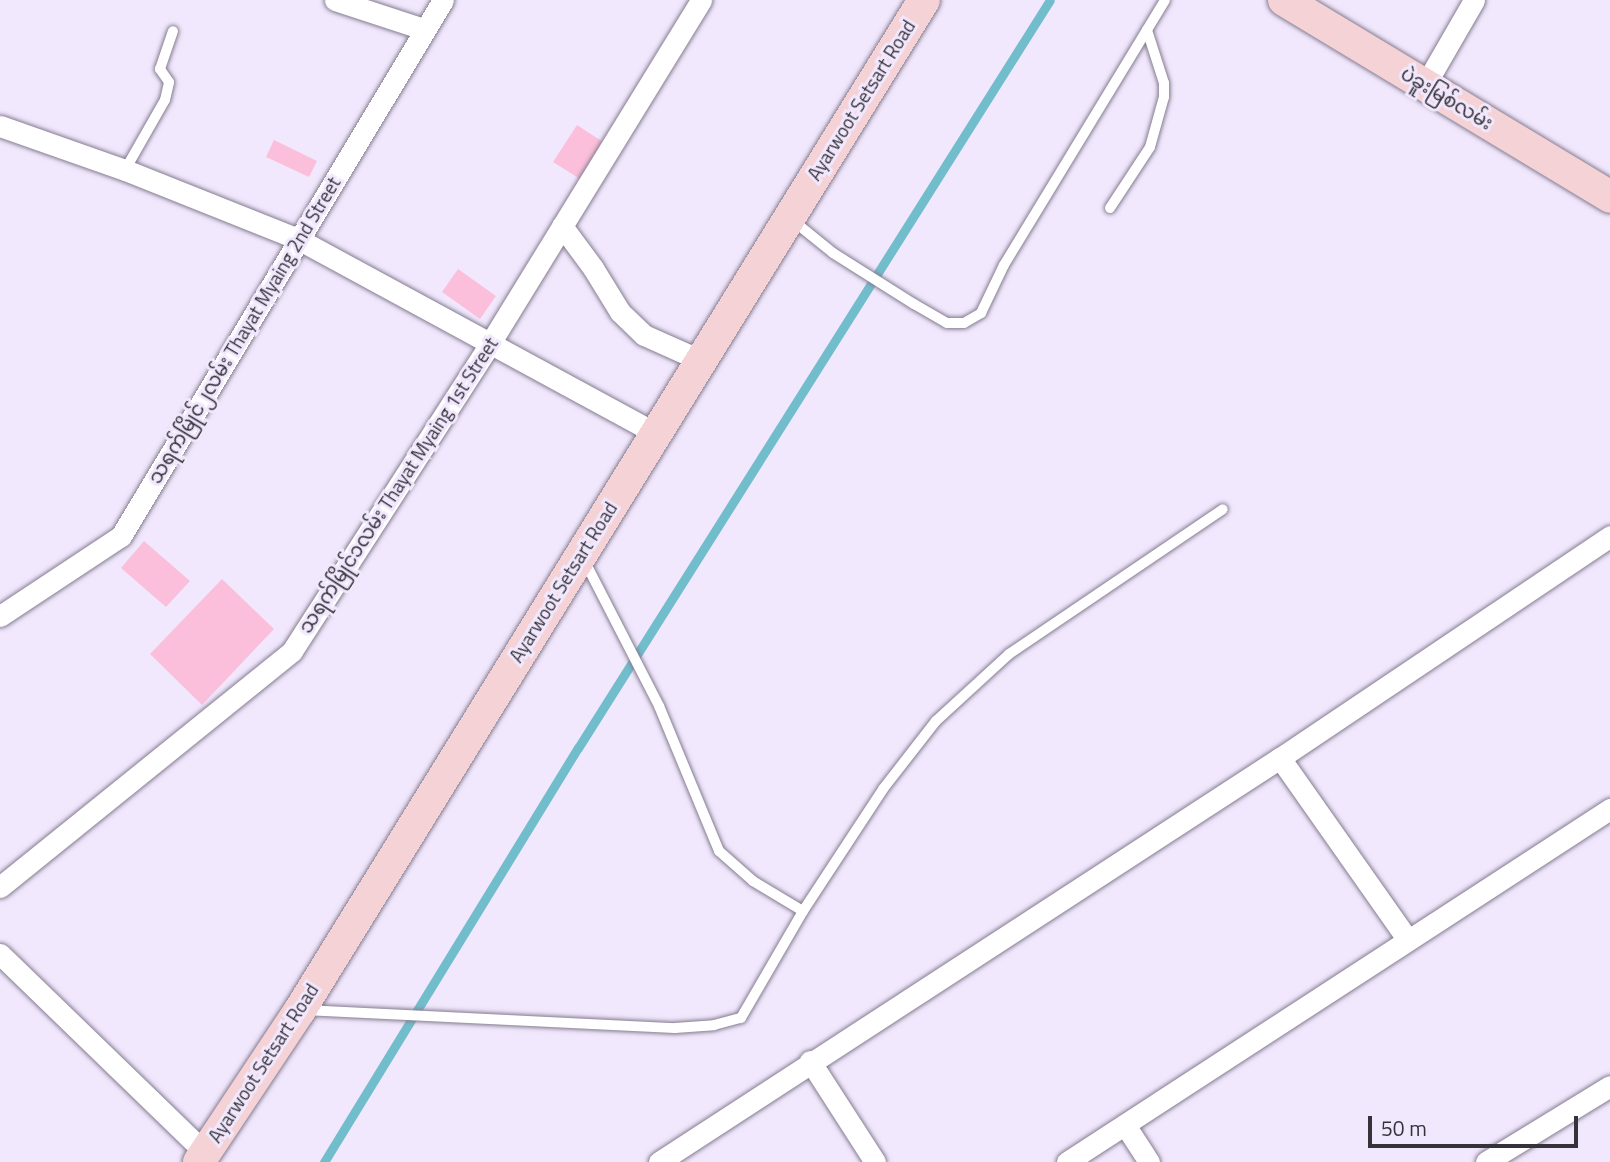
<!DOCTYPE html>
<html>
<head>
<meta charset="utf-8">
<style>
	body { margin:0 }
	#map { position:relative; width:1610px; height:1162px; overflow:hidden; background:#f1e8fd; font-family:"Titillium Web","Noto Sans Myanmar",sans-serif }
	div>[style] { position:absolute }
	.stream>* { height:9px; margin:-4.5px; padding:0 4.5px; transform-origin:4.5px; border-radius:4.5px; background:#72bdcc }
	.building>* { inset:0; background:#fbbfdb }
	.roads { filter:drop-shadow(0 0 2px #857c90) drop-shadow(0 0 2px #857c90) }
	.lane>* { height:10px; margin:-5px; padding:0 5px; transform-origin:5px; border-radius:5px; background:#fff }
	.street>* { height:21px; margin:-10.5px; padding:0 10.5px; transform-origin:10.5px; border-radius:10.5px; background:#fff }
	.secondary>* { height:32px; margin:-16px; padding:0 16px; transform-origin:16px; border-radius:16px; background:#f5d2d6 }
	span { translate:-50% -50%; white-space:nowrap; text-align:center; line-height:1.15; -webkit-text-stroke:6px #f1e8fd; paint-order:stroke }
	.street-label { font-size:19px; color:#35323a }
	.scale { position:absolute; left:1368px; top:1116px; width:210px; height:32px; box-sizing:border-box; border:4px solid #35323a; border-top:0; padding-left:9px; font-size:21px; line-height:24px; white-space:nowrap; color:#35323a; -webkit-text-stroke:5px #f1e8fd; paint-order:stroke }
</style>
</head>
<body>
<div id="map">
	<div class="stream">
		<div style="left:324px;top:1162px;width:486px;rotate:-58.5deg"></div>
		<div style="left:578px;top:748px;width:884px;rotate:-57.75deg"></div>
	</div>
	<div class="building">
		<div style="clip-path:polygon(577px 125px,603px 142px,580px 179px,553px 162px)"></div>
		<div style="clip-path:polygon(274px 140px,317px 161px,309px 177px,266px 157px)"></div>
		<div style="clip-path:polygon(458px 269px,496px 296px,480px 319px,442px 292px)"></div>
		<div style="clip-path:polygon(144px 541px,190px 581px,166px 607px,121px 568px)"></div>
		<div style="clip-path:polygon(222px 579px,274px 629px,202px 705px,150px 654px)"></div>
	</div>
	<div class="roads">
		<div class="lane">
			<div style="left:125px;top:170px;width:81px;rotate:-60.3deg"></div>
			<div style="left:165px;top:100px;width:18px;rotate:-77deg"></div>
			<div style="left:169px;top:82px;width:16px;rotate:-125deg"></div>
			<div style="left:160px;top:69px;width:40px;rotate:-71.1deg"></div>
			<div style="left:1110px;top:208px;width:73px;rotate:-56.7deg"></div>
			<div style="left:1150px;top:147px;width:52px;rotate:-74.4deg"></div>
			<div style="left:1164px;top:97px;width:14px;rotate:-90deg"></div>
			<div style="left:1164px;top:83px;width:56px;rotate:-107.8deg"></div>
			<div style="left:791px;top:219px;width:54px;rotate:39deg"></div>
			<div style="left:833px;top:253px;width:96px;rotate:32.2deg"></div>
			<div style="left:914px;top:304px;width:38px;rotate:30deg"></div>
			<div style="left:947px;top:323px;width:17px"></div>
			<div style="left:964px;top:323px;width:20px;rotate:-30deg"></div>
			<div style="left:981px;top:313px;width:53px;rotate:-64.4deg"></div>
			<div style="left:1004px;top:265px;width:310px;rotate:-58.7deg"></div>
			<div style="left:584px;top:560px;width:164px;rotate:62.8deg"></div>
			<div style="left:659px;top:706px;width:157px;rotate:67.5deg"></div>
			<div style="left:719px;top:851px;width:45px;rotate:41.4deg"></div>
			<div style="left:753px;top:881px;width:58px;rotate:31deg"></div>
			<div style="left:304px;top:1010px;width:371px;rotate:2.8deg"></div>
			<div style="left:675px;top:1028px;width:39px;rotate:-4deg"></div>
			<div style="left:714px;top:1025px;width:28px;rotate:-15deg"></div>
			<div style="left:741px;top:1018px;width:124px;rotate:-59.9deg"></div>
			<div style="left:803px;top:911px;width:146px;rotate:-56.7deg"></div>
			<div style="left:883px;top:789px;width:86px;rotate:-52.1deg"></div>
			<div style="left:936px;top:721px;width:99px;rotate:-42.5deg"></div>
			<div style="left:1009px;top:654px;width:258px;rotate:-34.1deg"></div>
		</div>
		<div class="street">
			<div style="left:335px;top:0;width:93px;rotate:18.2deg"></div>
			<div style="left:1425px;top:85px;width:98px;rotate:-60deg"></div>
			<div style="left:0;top:126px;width:133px;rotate:19.4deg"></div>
			<div style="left:125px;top:170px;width:186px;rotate:21.7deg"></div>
			<div style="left:298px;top:239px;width:406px;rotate:28.5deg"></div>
			<div style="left:562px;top:226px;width:52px;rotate:53.6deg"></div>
			<div style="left:593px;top:268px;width:52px;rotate:58.5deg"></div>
			<div style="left:620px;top:312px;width:33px;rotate:44deg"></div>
			<div style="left:644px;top:335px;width:61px;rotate:24.1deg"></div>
			<div style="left:0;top:616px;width:145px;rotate:-33.5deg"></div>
			<div style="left:121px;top:536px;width:625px;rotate:-59deg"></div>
			<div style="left:1280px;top:758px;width:221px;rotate:54.9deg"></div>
			<div style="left:0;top:887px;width:375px;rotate:-38.9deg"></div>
			<div style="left:292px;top:651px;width:364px;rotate:-57.2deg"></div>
			<div style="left:489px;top:345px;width:405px;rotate:-58.4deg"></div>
			<div style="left:0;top:954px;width:286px;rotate:44.1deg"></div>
			<div style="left:810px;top:1061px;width:120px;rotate:57.2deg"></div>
			<div style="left:1125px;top:1125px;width:44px;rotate:57deg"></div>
			<div style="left:659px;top:1162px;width:741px;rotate:-33.05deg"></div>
			<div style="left:1280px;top:758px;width:398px;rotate:-33.9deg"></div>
			<div style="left:1067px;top:1162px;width:648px;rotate:-33.03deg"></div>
			<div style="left:1486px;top:1162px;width:145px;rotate:-31.5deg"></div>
		</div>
		<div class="secondary">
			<div style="left:1284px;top:0;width:381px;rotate:31.1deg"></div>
			<div style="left:199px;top:1162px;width:182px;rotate:-56.4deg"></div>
			<div style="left:300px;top:1010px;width:1187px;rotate:-58.29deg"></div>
		</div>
	</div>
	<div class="street-label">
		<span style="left:1447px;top:98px;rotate:31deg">ပဲခူးမြစ်လမ်း</span>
		<span style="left:861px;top:100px;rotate:-58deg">Ayarwoot Setsart Road</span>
		<span style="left:244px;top:330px;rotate:-59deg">သရက်မြိုင်၂လမ်း Thayat Myaing 2nd Street</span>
		<span style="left:398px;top:485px;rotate:-57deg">သရက်မြိုင်၁လမ်း Thayat Myaing 1st Street</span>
		<span style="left:563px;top:582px;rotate:-58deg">Ayarwoot Setsart Road</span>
		<span style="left:263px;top:1063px;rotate:-57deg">Ayarwoot Setsart Road</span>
	</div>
	<div class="scale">50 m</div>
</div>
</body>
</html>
